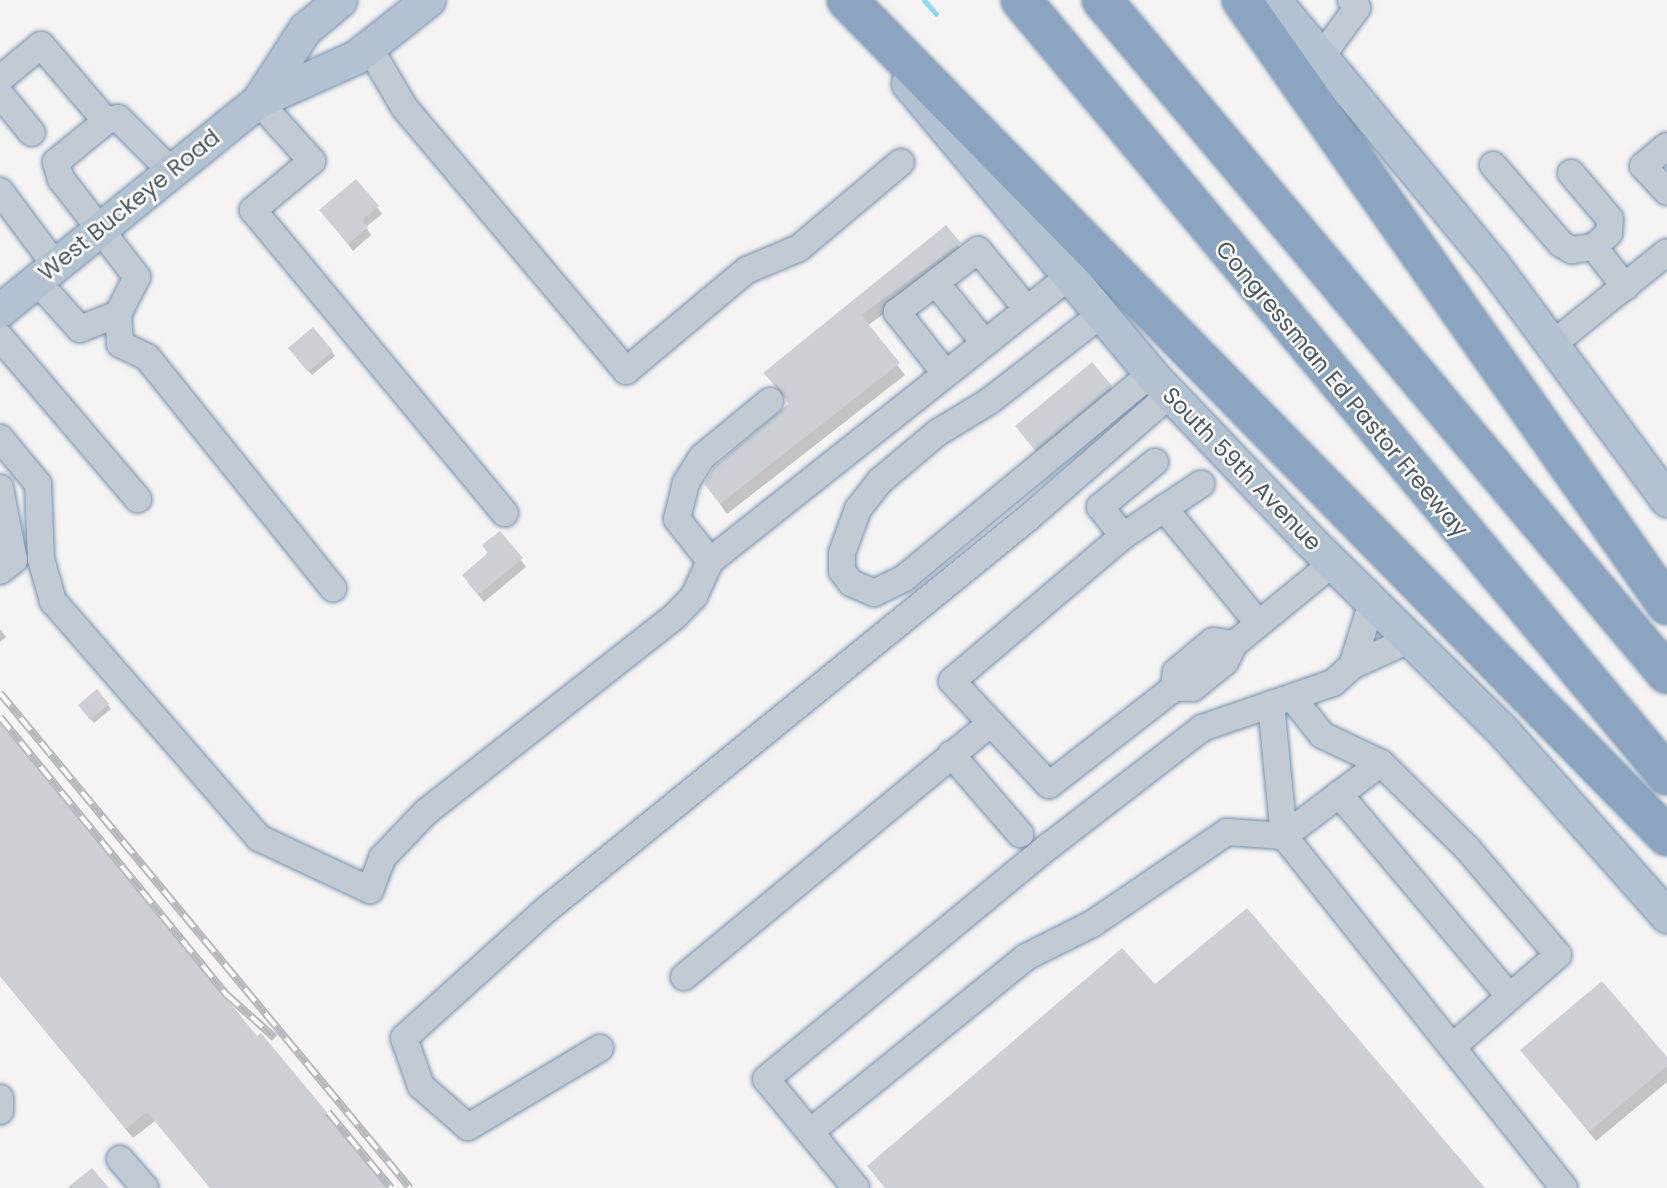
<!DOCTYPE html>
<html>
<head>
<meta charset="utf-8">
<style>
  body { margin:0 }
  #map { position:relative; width:1667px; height:1188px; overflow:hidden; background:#f5f3f3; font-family:Poppins,sans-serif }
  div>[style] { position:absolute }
  .shadow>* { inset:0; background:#0003 }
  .stream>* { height:5px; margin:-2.5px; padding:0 2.5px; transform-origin:2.5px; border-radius:2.5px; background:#90daee }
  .building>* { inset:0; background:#cdcfd5 }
  .roads { filter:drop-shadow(0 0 2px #7690ad) drop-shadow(0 0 2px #7690ad) }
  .minor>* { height:26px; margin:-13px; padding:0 13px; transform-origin:13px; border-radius:13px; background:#c1cad2 }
  .major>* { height:33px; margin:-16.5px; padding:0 16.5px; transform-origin:16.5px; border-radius:16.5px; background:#b3c2d1 }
  .highway>* { height:38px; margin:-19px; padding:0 19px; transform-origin:19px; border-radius:19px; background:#8ba5c1 }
  .rail>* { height:8px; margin-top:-4px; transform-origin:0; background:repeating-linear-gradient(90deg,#fff 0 16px,#b5b8bd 0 32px); box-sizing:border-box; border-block:2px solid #b5b8bd }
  span { translate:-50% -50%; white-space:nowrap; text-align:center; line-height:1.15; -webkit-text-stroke:5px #fff; paint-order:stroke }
  .street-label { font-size:23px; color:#4a5661 }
</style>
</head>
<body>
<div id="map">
  <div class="shadow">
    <i style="clip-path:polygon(377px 207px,382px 214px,366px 227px,371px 235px,353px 251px,321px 210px)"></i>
    <i style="clip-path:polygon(946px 228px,965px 255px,867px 326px,905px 375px,727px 514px,706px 484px,790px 404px,765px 374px)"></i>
    <i style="clip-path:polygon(332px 352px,335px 356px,312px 375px,293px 353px)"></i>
    <i style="clip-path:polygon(1111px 387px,1115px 394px,1040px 456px,1022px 434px)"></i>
    <i style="clip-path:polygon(500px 533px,526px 567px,484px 602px,468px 583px)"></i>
    <i style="clip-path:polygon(0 629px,6px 637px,0 642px)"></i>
    <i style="clip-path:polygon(108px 705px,111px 709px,94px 723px,83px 710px)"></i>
    <i style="clip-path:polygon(0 724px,257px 1038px,388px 1188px,210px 1188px,155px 1121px,133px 1138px,0 976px)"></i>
    <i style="clip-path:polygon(1522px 1050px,1667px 1060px,1667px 1082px,1596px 1141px)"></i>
  </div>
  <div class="stream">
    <i style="left:924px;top:0;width:18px;rotate:49deg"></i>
  </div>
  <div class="building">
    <i style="clip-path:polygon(356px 179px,379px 206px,362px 220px,368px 227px,348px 244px,319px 210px)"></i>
    <i style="clip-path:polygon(946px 225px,961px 243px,861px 315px,900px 363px,720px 504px,704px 484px,714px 467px,788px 404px,783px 392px,763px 373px)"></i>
    <i style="clip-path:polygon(313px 327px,333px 351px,308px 372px,288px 348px)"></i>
    <i style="clip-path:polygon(1092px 362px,1112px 386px,1035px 450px,1015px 426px)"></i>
    <i style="clip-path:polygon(500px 531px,523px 558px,478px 595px,462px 575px,488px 553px,482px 545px)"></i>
    <i style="clip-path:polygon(97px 689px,109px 704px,90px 720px,78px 705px)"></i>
    <i style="clip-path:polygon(0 722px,257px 1036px,261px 1033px,390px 1188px,211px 1188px,147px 1112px,126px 1129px,0 975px)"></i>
    <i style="clip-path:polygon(1247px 908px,1485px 1188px,885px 1188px,867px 1166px,1122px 948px,1155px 984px)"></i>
    <i style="clip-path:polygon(1602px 981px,1667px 1057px,1667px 1066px,1589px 1132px,1520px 1050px)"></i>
    <i style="clip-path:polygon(92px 1168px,109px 1188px,67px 1188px)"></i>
  </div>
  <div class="roads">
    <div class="minor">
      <i style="left:369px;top:47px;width:69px;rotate:59.7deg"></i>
      <i style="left:404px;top:107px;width:345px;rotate:49.9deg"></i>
      <i style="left:626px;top:371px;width:158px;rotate:-39.9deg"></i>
      <i style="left:747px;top:270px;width:56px;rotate:-22.9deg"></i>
      <i style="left:799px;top:248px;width:133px;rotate:-40.1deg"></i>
      <i style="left:1321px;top:57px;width:61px;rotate:-53.7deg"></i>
      <i style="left:1357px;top:8px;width:10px;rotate:-127deg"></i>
      <i style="left:0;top:79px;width:53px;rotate:-39.7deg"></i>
      <i style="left:41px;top:45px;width:100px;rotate:49.5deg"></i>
      <i style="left:0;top:94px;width:50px;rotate:50.6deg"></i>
      <i style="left:258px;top:101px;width:81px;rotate:48deg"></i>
      <i style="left:312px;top:161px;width:77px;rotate:140.3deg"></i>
      <i style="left:253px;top:210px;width:394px;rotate:50.3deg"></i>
      <i style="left:1667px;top:146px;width:31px;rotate:140deg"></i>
      <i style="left:1643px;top:166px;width:35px;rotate:47deg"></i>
      <i style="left:1493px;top:165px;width:104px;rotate:49.3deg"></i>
      <i style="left:1561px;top:244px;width:13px;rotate:29deg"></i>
      <i style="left:1572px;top:250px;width:22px;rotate:-8deg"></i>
      <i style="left:1594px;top:247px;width:51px;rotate:52.2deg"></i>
      <i style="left:171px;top:171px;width:75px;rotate:-135deg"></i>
      <i style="left:118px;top:118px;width:12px;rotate:166deg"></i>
      <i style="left:106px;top:121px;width:65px;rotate:140.6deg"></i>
      <i style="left:56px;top:162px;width:18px;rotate:74deg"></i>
      <i style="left:61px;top:179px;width:124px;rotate:52.2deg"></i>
      <i style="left:137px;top:277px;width:42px;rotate:117.2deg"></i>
      <i style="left:118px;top:314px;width:30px;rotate:86deg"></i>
      <i style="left:120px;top:344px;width:30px;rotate:26deg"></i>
      <i style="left:147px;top:357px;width:297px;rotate:51.2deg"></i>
      <i style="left:1571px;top:173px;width:60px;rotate:49.7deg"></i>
      <i style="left:1610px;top:219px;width:14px;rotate:94deg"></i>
      <i style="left:1609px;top:233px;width:21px;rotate:137deg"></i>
      <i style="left:0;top:191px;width:92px;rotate:53.4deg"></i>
      <i style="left:36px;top:280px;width:66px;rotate:48.1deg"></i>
      <i style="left:80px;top:329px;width:41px;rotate:-21.5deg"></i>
      <i style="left:936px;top:283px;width:76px;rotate:50.9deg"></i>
      <i style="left:1099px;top:316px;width:140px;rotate:142.2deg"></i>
      <i style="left:988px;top:402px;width:60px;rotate:148.7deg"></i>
      <i style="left:937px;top:433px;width:75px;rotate:139.9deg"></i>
      <i style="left:880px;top:481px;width:36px;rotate:128deg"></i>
      <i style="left:858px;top:509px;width:47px;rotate:110deg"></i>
      <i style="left:842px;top:553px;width:18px;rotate:90deg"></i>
      <i style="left:842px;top:571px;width:15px;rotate:53deg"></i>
      <i style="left:851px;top:583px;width:25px;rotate:23deg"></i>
      <i style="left:874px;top:593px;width:32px;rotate:-26deg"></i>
      <i style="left:903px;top:579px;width:322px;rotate:-39.6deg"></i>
      <i style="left:0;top:337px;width:213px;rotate:49.6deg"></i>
      <i style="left:1554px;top:343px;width:145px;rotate:-38.8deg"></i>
      <i style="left:945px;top:373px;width:78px;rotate:-128.2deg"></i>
      <i style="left:897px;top:312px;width:102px;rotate:-37.4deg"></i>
      <i style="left:978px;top:250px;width:77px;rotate:50.3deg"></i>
      <i style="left:770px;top:401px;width:88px;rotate:140.5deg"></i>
      <i style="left:702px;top:457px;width:31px;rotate:122deg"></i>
      <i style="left:686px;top:483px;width:37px;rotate:104deg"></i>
      <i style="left:677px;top:519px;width:53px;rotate:51.8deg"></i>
      <i style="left:710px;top:561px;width:456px;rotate:-38.4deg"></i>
      <i style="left:0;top:438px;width:60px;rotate:50.4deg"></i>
      <i style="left:38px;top:484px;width:75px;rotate:87.7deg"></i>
      <i style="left:41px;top:559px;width:44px;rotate:74.1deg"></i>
      <i style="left:53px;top:601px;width:314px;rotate:49deg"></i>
      <i style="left:259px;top:838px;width:123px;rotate:25.1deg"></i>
      <i style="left:370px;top:890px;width:34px;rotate:-69deg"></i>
      <i style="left:382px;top:858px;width:64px;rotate:-46.3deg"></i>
      <i style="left:426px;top:812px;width:317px;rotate:-38.2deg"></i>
      <i style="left:675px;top:616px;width:28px;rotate:-46deg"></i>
      <i style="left:694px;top:596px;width:38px;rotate:-65deg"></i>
      <i style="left:0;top:488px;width:73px;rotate:79deg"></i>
      <i style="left:14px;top:560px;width:18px;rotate:142deg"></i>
      <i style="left:1164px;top:508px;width:149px;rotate:50.7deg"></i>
      <i style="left:1123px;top:536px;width:37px;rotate:-128deg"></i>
      <i style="left:1100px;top:507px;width:71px;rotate:-39.3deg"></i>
      <i style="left:1352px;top:666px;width:67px;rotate:-72.6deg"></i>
      <i style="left:1174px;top:688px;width:16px;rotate:-83deg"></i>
      <i style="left:1176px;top:672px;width:48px;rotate:-40deg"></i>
      <i style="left:1213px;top:641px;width:21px;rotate:8deg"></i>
      <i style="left:1292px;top:697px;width:48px;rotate:51.7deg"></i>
      <i style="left:1322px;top:735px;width:65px;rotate:25.4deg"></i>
      <i style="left:1381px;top:763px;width:121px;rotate:44.7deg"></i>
      <i style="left:1467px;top:848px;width:140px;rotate:49.6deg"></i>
      <i style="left:1558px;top:955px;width:140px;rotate:139deg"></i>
      <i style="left:1271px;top:704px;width:133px;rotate:84.4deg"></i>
      <i style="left:1284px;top:836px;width:450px;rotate:51.5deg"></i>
      <i style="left:991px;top:723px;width:57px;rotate:-132.9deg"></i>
      <i style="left:952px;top:681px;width:224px;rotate:-40.3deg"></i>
      <i style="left:1123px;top:536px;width:94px;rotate:-33.7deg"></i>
      <i style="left:951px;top:754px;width:106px;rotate:49.2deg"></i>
      <i style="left:1339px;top:794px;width:265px;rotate:49.9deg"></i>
      <i style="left:684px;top:977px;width:398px;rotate:-39.6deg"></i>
      <i style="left:991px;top:723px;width:85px;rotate:46.9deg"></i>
      <i style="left:1049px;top:785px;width:158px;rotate:-37.8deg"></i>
      <i style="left:1174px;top:688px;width:19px"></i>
      <i style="left:1193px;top:688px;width:41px;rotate:-39.1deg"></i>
      <i style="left:1225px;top:662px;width:20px;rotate:-63deg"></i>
      <i style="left:1234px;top:644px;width:128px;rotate:-39.3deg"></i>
      <i style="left:600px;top:1048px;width:154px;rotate:149.1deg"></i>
      <i style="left:468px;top:1127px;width:62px;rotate:-138.9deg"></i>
      <i style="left:421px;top:1086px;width:51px;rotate:-109.5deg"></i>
      <i style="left:404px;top:1038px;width:193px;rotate:-42.1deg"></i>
      <i style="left:547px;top:909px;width:620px;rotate:-39.11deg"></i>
      <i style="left:1028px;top:518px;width:189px;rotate:-41.1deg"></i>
      <i style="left:0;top:1098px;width:13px;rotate:90deg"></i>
      <i style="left:810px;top:1132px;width:278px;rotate:-39deg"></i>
      <i style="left:1026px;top:957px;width:74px;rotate:-26.6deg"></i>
      <i style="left:1092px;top:924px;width:163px;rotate:-34.3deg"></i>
      <i style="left:1227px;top:832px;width:57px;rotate:4deg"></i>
      <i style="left:1284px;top:836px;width:121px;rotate:-37deg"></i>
      <i style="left:120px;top:1159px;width:38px;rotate:49deg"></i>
      <i style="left:856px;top:1188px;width:141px;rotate:-129.5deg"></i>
      <i style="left:766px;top:1079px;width:367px;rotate:-39.5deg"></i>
      <i style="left:1049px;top:846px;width:193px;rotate:-37.6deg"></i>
      <i style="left:1202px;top:728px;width:139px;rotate:-19deg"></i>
      <i style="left:1333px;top:683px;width:25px;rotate:-42deg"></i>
      <i style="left:1352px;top:666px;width:65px;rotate:-24.6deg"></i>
    </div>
    <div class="major">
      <i style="left:1274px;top:0;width:345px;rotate:50.4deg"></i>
      <i style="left:1494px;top:266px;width:291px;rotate:53.5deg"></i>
      <i style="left:908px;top:83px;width:379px;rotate:50.1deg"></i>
      <i style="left:1151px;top:374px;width:228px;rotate:46.4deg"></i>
      <i style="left:1308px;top:539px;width:271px;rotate:44.6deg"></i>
      <i style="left:1501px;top:729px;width:250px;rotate:48.4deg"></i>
      <i style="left:258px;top:101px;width:86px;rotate:-56.9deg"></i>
      <i style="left:305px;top:29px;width:45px;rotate:-39.6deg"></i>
      <i style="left:0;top:310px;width:332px;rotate:-39deg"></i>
      <i style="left:258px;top:101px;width:107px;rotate:-24.2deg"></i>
      <i style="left:356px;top:57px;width:92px;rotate:-38.4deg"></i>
    </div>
    <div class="highway">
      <i style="left:847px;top:0;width:1171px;rotate:45.55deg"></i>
      <i style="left:1021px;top:0;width:1009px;rotate:50.19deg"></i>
      <i style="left:1102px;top:0;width:879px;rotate:50.03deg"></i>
      <i style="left:1242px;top:0;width:739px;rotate:54.91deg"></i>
    </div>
  </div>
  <div class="rail">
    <i style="left:0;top:693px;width:643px;rotate:50.37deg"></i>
    <i style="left:0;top:717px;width:359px;rotate:50.8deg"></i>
    <i style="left:227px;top:995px;width:64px;rotate:41.9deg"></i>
    <i style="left:328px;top:1112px;width:99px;rotate:50.3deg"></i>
  </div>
  <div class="street-label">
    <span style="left:129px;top:205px;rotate:-39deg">West Buckeye Road</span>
    <span style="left:1342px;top:389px;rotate:50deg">Congressman Ed Pastor Freeway</span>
    <span style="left:1242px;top:469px;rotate:46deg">South 59th Avenue</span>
  </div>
</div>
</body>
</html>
